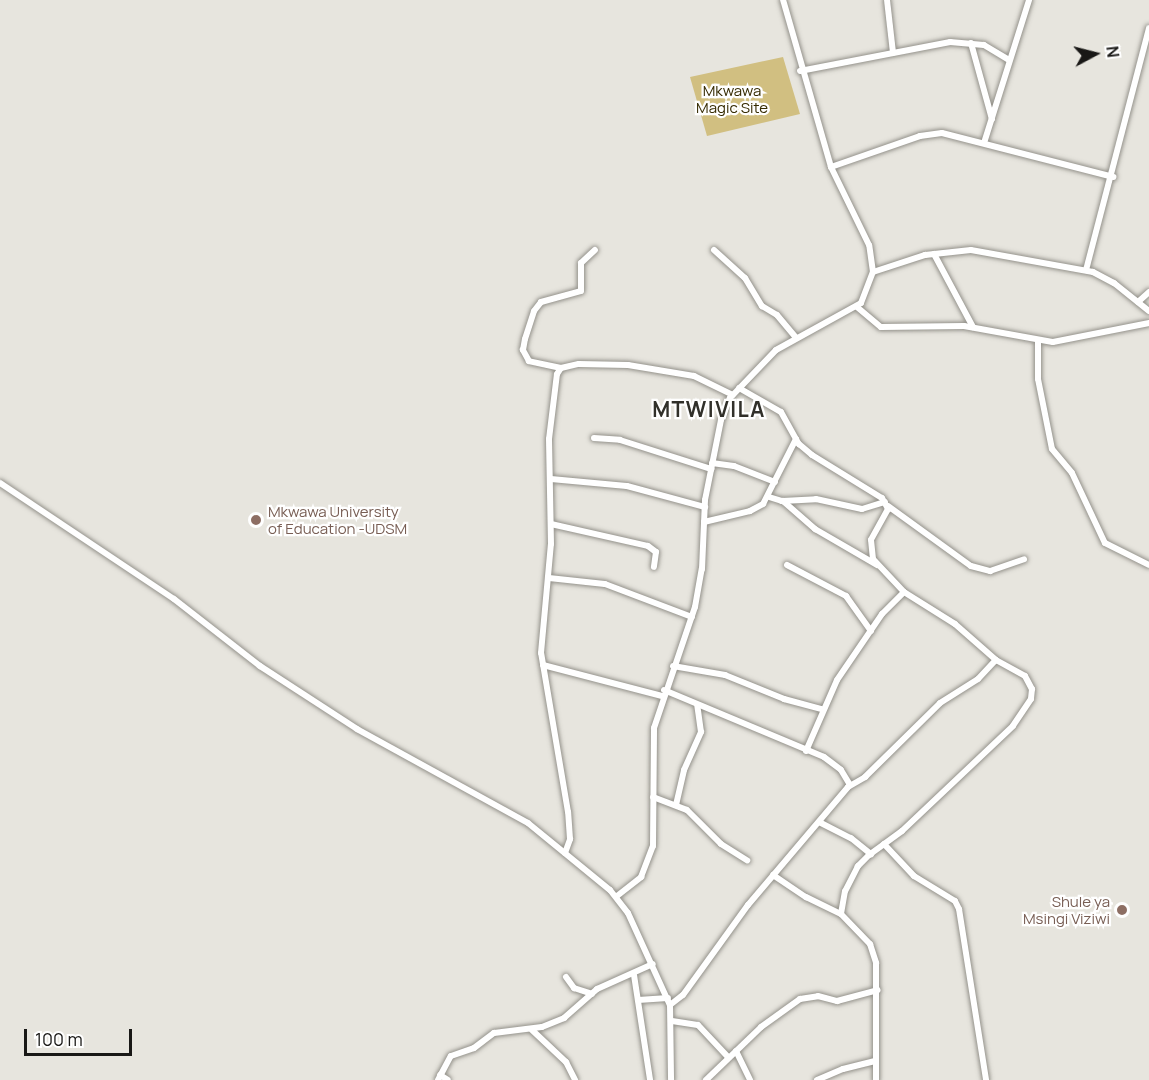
<!DOCTYPE html>
<html>
<head>
<meta charset="utf-8">
<style>
  body { margin:0 }
  #map { position:relative; width:1149px; height:1080px; overflow:hidden; background:#e7e5de; font-family:Manrope,sans-serif }
  div>[style] { position:absolute }
  .green>* { inset:0; background:#d1bf81 }
  .roads { filter:drop-shadow(0 0 2px #94928b) drop-shadow(0 0 2px #94928b) }
  .minor>* { height:6px; margin:-3px; padding:0 3px; transform-origin:3px; border-radius:3px; background:#fff }
  .dots>* { width:16px; height:16px; translate:-50% -50%; box-sizing:border-box; border:3px solid #fff; border-radius:50% }
  span { translate:-50% -50%; white-space:nowrap; text-align:center; line-height:1.15; -webkit-text-stroke:4.5px #fff; paint-order:stroke }
  .park-label { font-size:15px; color:#352a01 }
  .education-label { font-size:15px; color:#785e54 }
  .left { translate:0 -50%; text-align:left }
  .right { translate:-100% -50%; text-align:right }
  .district-label { font-size:21px; color:#31302a; font-weight:700; letter-spacing:1.5px }
  .north { position:absolute; left:1065px; top:24px; width:60px; height:60px; -webkit-text-stroke:4px #fff; paint-order:stroke; rotate:83deg; font-size:16px; font-weight:700; line-height:24px; text-align:center; color:#191816 }
  .north::after { content:''; display:block; margin:auto; width:21px; height:27px; background:#191816; clip-path:polygon(50% 0,100% 100%,50% 72%,0 100%) }
  .scale { position:absolute; left:24px; top:1029px; width:108px; height:27px; box-sizing:border-box; border:3px solid #191816; border-top:0; padding-left:8px; font-size:18px; line-height:21px; white-space:nowrap; color:#191816; -webkit-text-stroke:4px #fff; paint-order:stroke }
</style>
</head>
<body>
<div id="map">
  <div class="green">
    <i style="clip-path:polygon(783px 57px,800px 114px,707px 136px,690px 77px)"></i>
  </div>
  <div class="roads">
    <div class="minor">
      <i style="left:887px;top:0;width:53px;rotate:83.5deg"></i>
      <i style="left:971px;top:43px;width:79px;rotate:74.6deg"></i>
      <i style="left:800px;top:71px;width:153px;rotate:-10.9deg"></i>
      <i style="left:950px;top:42px;width:34px;rotate:5deg"></i>
      <i style="left:984px;top:45px;width:29px;rotate:31deg"></i>
      <i style="left:984px;top:143px;width:150px;rotate:-72.5deg"></i>
      <i style="left:831px;top:167px;width:94px;rotate:-19.2deg"></i>
      <i style="left:920px;top:136px;width:22px;rotate:-8deg"></i>
      <i style="left:942px;top:133px;width:177px;rotate:14.4deg"></i>
      <i style="left:714px;top:250px;width:42px;rotate:42.1deg"></i>
      <i style="left:745px;top:278px;width:33px;rotate:59deg"></i>
      <i style="left:762px;top:306px;width:17px;rotate:31deg"></i>
      <i style="left:777px;top:315px;width:30px;rotate:50deg"></i>
      <i style="left:934px;top:254px;width:83px;rotate:61.9deg"></i>
      <i style="left:1086px;top:270px;width:250px;rotate:-75.4deg"></i>
      <i style="left:873px;top:272px;width:55px;rotate:-18.1deg"></i>
      <i style="left:925px;top:255px;width:46px;rotate:-6.2deg"></i>
      <i style="left:971px;top:250px;width:124px;rotate:10.2deg"></i>
      <i style="left:1093px;top:272px;width:24px;rotate:28deg"></i>
      <i style="left:1114px;top:283px;width:45px;rotate:38.7deg"></i>
      <i style="left:1138px;top:302px;width:15px;rotate:-42deg"></i>
      <i style="left:857px;top:307px;width:31px;rotate:40deg"></i>
      <i style="left:881px;top:327px;width:83px;rotate:-0.7deg"></i>
      <i style="left:964px;top:326px;width:90px;rotate:10.2deg"></i>
      <i style="left:1053px;top:342px;width:98px;rotate:-11.2deg"></i>
      <i style="left:1038px;top:341px;width:38px;rotate:90deg"></i>
      <i style="left:1038px;top:379px;width:71px;rotate:78.7deg"></i>
      <i style="left:1052px;top:449px;width:31px;rotate:50deg"></i>
      <i style="left:1072px;top:473px;width:77px;rotate:64.8deg"></i>
      <i style="left:1105px;top:543px;width:49px;rotate:26.6deg"></i>
      <i style="left:561px;top:368px;width:33px;rotate:-168deg"></i>
      <i style="left:529px;top:361px;width:13px;rotate:-119deg"></i>
      <i style="left:523px;top:350px;width:11px;rotate:-80deg"></i>
      <i style="left:525px;top:339px;width:29px;rotate:-72deg"></i>
      <i style="left:534px;top:311px;width:11px;rotate:-52deg"></i>
      <i style="left:541px;top:302px;width:41px;rotate:-15.4deg"></i>
      <i style="left:581px;top:291px;width:28px;rotate:-90deg"></i>
      <i style="left:581px;top:263px;width:19px;rotate:-43deg"></i>
      <i style="left:739px;top:388px;width:48px;rotate:29.7deg"></i>
      <i style="left:781px;top:412px;width:37px;rotate:61deg"></i>
      <i style="left:799px;top:444px;width:17px;rotate:40deg"></i>
      <i style="left:812px;top:455px;width:82px;rotate:31.6deg"></i>
      <i style="left:882px;top:498px;width:13px;rotate:61deg"></i>
      <i style="left:888px;top:509px;width:35px;rotate:119deg"></i>
      <i style="left:871px;top:540px;width:19px;rotate:84deg"></i>
      <i style="left:873px;top:559px;width:45px;rotate:46.8deg"></i>
      <i style="left:904px;top:592px;width:60px;rotate:32.1deg"></i>
      <i style="left:955px;top:624px;width:55px;rotate:41.3deg"></i>
      <i style="left:996px;top:660px;width:33px;rotate:29deg"></i>
      <i style="left:1025px;top:676px;width:15px;rotate:62deg"></i>
      <i style="left:1032px;top:689px;width:10px;rotate:96deg"></i>
      <i style="left:1031px;top:699px;width:32px;rotate:124deg"></i>
      <i style="left:1013px;top:726px;width:153px;rotate:136.6deg"></i>
      <i style="left:902px;top:831px;width:41px;rotate:144deg"></i>
      <i style="left:869px;top:855px;width:16px;rotate:135deg"></i>
      <i style="left:858px;top:866px;width:28px;rotate:117deg"></i>
      <i style="left:845px;top:891px;width:23px;rotate:100deg"></i>
      <i style="left:841px;top:914px;width:42px;rotate:46deg"></i>
      <i style="left:870px;top:944px;width:20px;rotate:72deg"></i>
      <i style="left:876px;top:963px;width:117px;rotate:90deg"></i>
      <i style="left:594px;top:438px;width:26px;rotate:4deg"></i>
      <i style="left:620px;top:440px;width:96px;rotate:17.7deg"></i>
      <i style="left:712px;top:463px;width:22px;rotate:8deg"></i>
      <i style="left:734px;top:466px;width:44px;rotate:21.3deg"></i>
      <i style="left:551px;top:479px;width:76px;rotate:5.3deg"></i>
      <i style="left:627px;top:486px;width:81px;rotate:15.1deg"></i>
      <i style="left:0;top:483px;width:209px;rotate:33.7deg"></i>
      <i style="left:174px;top:599px;width:109px;rotate:37.9deg"></i>
      <i style="left:260px;top:666px;width:116px;rotate:33deg"></i>
      <i style="left:357px;top:729px;width:195px;rotate:28.8deg"></i>
      <i style="left:528px;top:823px;width:106px;rotate:39.3deg"></i>
      <i style="left:610px;top:890px;width:29px;rotate:52deg"></i>
      <i style="left:628px;top:913px;width:101px;rotate:65.5deg"></i>
      <i style="left:670px;top:1005px;width:75px;rotate:89.2deg"></i>
      <i style="left:769px;top:497px;width:14px;rotate:17deg"></i>
      <i style="left:782px;top:501px;width:34px;rotate:-3deg"></i>
      <i style="left:816px;top:499px;width:47px;rotate:12.3deg"></i>
      <i style="left:862px;top:509px;width:24px;rotate:-17deg"></i>
      <i style="left:783px;top:501px;width:43px;rotate:41.2deg"></i>
      <i style="left:815px;top:529px;width:72px;rotate:30.1deg"></i>
      <i style="left:888px;top:506px;width:102px;rotate:35.9deg"></i>
      <i style="left:971px;top:566px;width:20px;rotate:15deg"></i>
      <i style="left:990px;top:571px;width:36px;rotate:-19deg"></i>
      <i style="left:704px;top:522px;width:47px;rotate:-13.4deg"></i>
      <i style="left:750px;top:511px;width:15px;rotate:-28deg"></i>
      <i style="left:763px;top:504px;width:73px;rotate:-63.1deg"></i>
      <i style="left:551px;top:524px;width:99px;rotate:12.8deg"></i>
      <i style="left:648px;top:546px;width:10px;rotate:37deg"></i>
      <i style="left:656px;top:552px;width:15px;rotate:98deg"></i>
      <i style="left:787px;top:565px;width:67px;rotate:27.7deg"></i>
      <i style="left:846px;top:596px;width:43px;rotate:54.5deg"></i>
      <i style="left:549px;top:578px;width:56px;rotate:6.1deg"></i>
      <i style="left:605px;top:584px;width:93px;rotate:20.8deg"></i>
      <i style="left:543px;top:665px;width:123px;rotate:14.6deg"></i>
      <i style="left:673px;top:666px;width:53px;rotate:9.8deg"></i>
      <i style="left:725px;top:675px;width:64px;rotate:22.1deg"></i>
      <i style="left:784px;top:699px;width:39px;rotate:15deg"></i>
      <i style="left:664px;top:690px;width:173px;rotate:22.7deg"></i>
      <i style="left:824px;top:757px;width:21px;rotate:37deg"></i>
      <i style="left:841px;top:770px;width:17px;rotate:59deg"></i>
      <i style="left:806px;top:751px;width:77px;rotate:-66.4deg"></i>
      <i style="left:837px;top:680px;width:80px;rotate:-55.7deg"></i>
      <i style="left:882px;top:614px;width:31px;rotate:-45deg"></i>
      <i style="left:653px;top:797px;width:36px;rotate:21deg"></i>
      <i style="left:687px;top:810px;width:48px;rotate:45deg"></i>
      <i style="left:721px;top:844px;width:31px;rotate:32deg"></i>
      <i style="left:676px;top:805px;width:36px;rotate:-77deg"></i>
      <i style="left:684px;top:770px;width:42px;rotate:-65.9deg"></i>
      <i style="left:701px;top:732px;width:27px;rotate:-98deg"></i>
      <i style="left:819px;top:822px;width:36px;rotate:27deg"></i>
      <i style="left:851px;top:838px;width:26px;rotate:39deg"></i>
      <i style="left:884px;top:844px;width:44px;rotate:46.8deg"></i>
      <i style="left:914px;top:876px;width:48px;rotate:31.4deg"></i>
      <i style="left:955px;top:901px;width:9px;rotate:63deg"></i>
      <i style="left:959px;top:909px;width:173px;rotate:81deg"></i>
      <i style="left:565px;top:853px;width:15px;rotate:-70deg"></i>
      <i style="left:570px;top:839px;width:27px;rotate:-94deg"></i>
      <i style="left:568px;top:812px;width:161px;rotate:-99.6deg"></i>
      <i style="left:541px;top:653px;width:109px;rotate:-84.8deg"></i>
      <i style="left:551px;top:544px;width:105px;rotate:-91.1deg"></i>
      <i style="left:549px;top:439px;width:65px;rotate:-83deg"></i>
      <i style="left:557px;top:374px;width:7px;rotate:-56deg"></i>
      <i style="left:561px;top:368px;width:18px;rotate:-13deg"></i>
      <i style="left:579px;top:364px;width:49px;rotate:1.2deg"></i>
      <i style="left:628px;top:365px;width:67px;rotate:9.5deg"></i>
      <i style="left:694px;top:376px;width:43px;rotate:26deg"></i>
      <i style="left:773px;top:875px;width:40px;rotate:34deg"></i>
      <i style="left:806px;top:897px;width:39px;rotate:26deg"></i>
      <i style="left:617px;top:896px;width:31px;rotate:-38deg"></i>
      <i style="left:641px;top:877px;width:33px;rotate:-69deg"></i>
      <i style="left:653px;top:846px;width:118px;rotate:-89.5deg"></i>
      <i style="left:654px;top:728px;width:128px;rotate:-71.3deg"></i>
      <i style="left:695px;top:607px;width:39px;rotate:-80deg"></i>
      <i style="left:702px;top:569px;width:69px;rotate:-87.5deg"></i>
      <i style="left:705px;top:500px;width:82px;rotate:-78.7deg"></i>
      <i style="left:721px;top:420px;width:24px;rotate:-68deg"></i>
      <i style="left:730px;top:398px;width:66px;rotate:-46.2deg"></i>
      <i style="left:776px;top:350px;width:97px;rotate:-28.9deg"></i>
      <i style="left:861px;top:303px;width:33px;rotate:-69deg"></i>
      <i style="left:873px;top:272px;width:27px;rotate:-98deg"></i>
      <i style="left:869px;top:245px;width:87px;rotate:-116deg"></i>
      <i style="left:831px;top:167px;width:174px;rotate:-106deg"></i>
      <i style="left:634px;top:975px;width:106px;rotate:81.3deg"></i>
      <i style="left:566px;top:977px;width:14px;rotate:54deg"></i>
      <i style="left:574px;top:988px;width:19px;rotate:18deg"></i>
      <i style="left:638px;top:1000px;width:30px;rotate:-4deg"></i>
      <i style="left:670px;top:1005px;width:16px;rotate:-38deg"></i>
      <i style="left:683px;top:995px;width:111px;rotate:-54.2deg"></i>
      <i style="left:748px;top:905px;width:155px;rotate:-49.7deg"></i>
      <i style="left:848px;top:787px;width:20px;rotate:-30deg"></i>
      <i style="left:865px;top:777px;width:105px;rotate:-44.6deg"></i>
      <i style="left:940px;top:703px;width:45px;rotate:-32.3deg"></i>
      <i style="left:978px;top:679px;width:26px;rotate:-47deg"></i>
      <i style="left:672px;top:1021px;width:26px;rotate:9deg"></i>
      <i style="left:698px;top:1025px;width:44px;rotate:46.8deg"></i>
      <i style="left:532px;top:1030px;width:47px;rotate:43.3deg"></i>
      <i style="left:566px;top:1062px;width:20px;rotate:63deg"></i>
      <i style="left:736px;top:1051px;width:32px;rotate:64deg"></i>
      <i style="left:440px;top:1075px;width:9px;rotate:32deg"></i>
      <i style="left:438px;top:1080px;width:27px;rotate:-62deg"></i>
      <i style="left:451px;top:1056px;width:24px;rotate:-19deg"></i>
      <i style="left:474px;top:1048px;width:25px;rotate:-37deg"></i>
      <i style="left:494px;top:1033px;width:48px;rotate:-7.1deg"></i>
      <i style="left:542px;top:1027px;width:24px;rotate:-22deg"></i>
      <i style="left:564px;top:1018px;width:44px;rotate:-41.3deg"></i>
      <i style="left:597px;top:989px;width:61px;rotate:-24.1deg"></i>
      <i style="left:706px;top:1080px;width:76px;rotate:-43.9deg"></i>
      <i style="left:761px;top:1027px;width:48px;rotate:-35.7deg"></i>
      <i style="left:800px;top:999px;width:18px;rotate:-9deg"></i>
      <i style="left:818px;top:996px;width:20px;rotate:15deg"></i>
      <i style="left:837px;top:1001px;width:42px;rotate:-15deg"></i>
      <i style="left:817px;top:1080px;width:28px;rotate:-23deg"></i>
      <i style="left:843px;top:1069px;width:34px;rotate:-14deg"></i>
    </div>
  </div>
  <div class="dots">
    <i style="left:256px;top:520px;background:#8d6e63"></i>
    <i style="left:1122px;top:910px;background:#8d6e63"></i>
  </div>
  <div class="park-label">
    <span style="left:732px;top:99px">Mkwawa<br>Magic Site</span>
  </div>
  <div class="education-label">
    <span class="left" style="left:268px;top:520px">Mkwawa University<br>of Education -UDSM</span>
    <span class="right" style="left:1110px;top:910px">Shule ya<br>Msingi Viziwi</span>
  </div>
  <div class="district-label">
    <span style="left:709px;top:409px">MTWIVILA</span>
  </div>
  <div class="north">N</div>
  <div class="scale">100 m</div>
</div>
</body>
</html>
